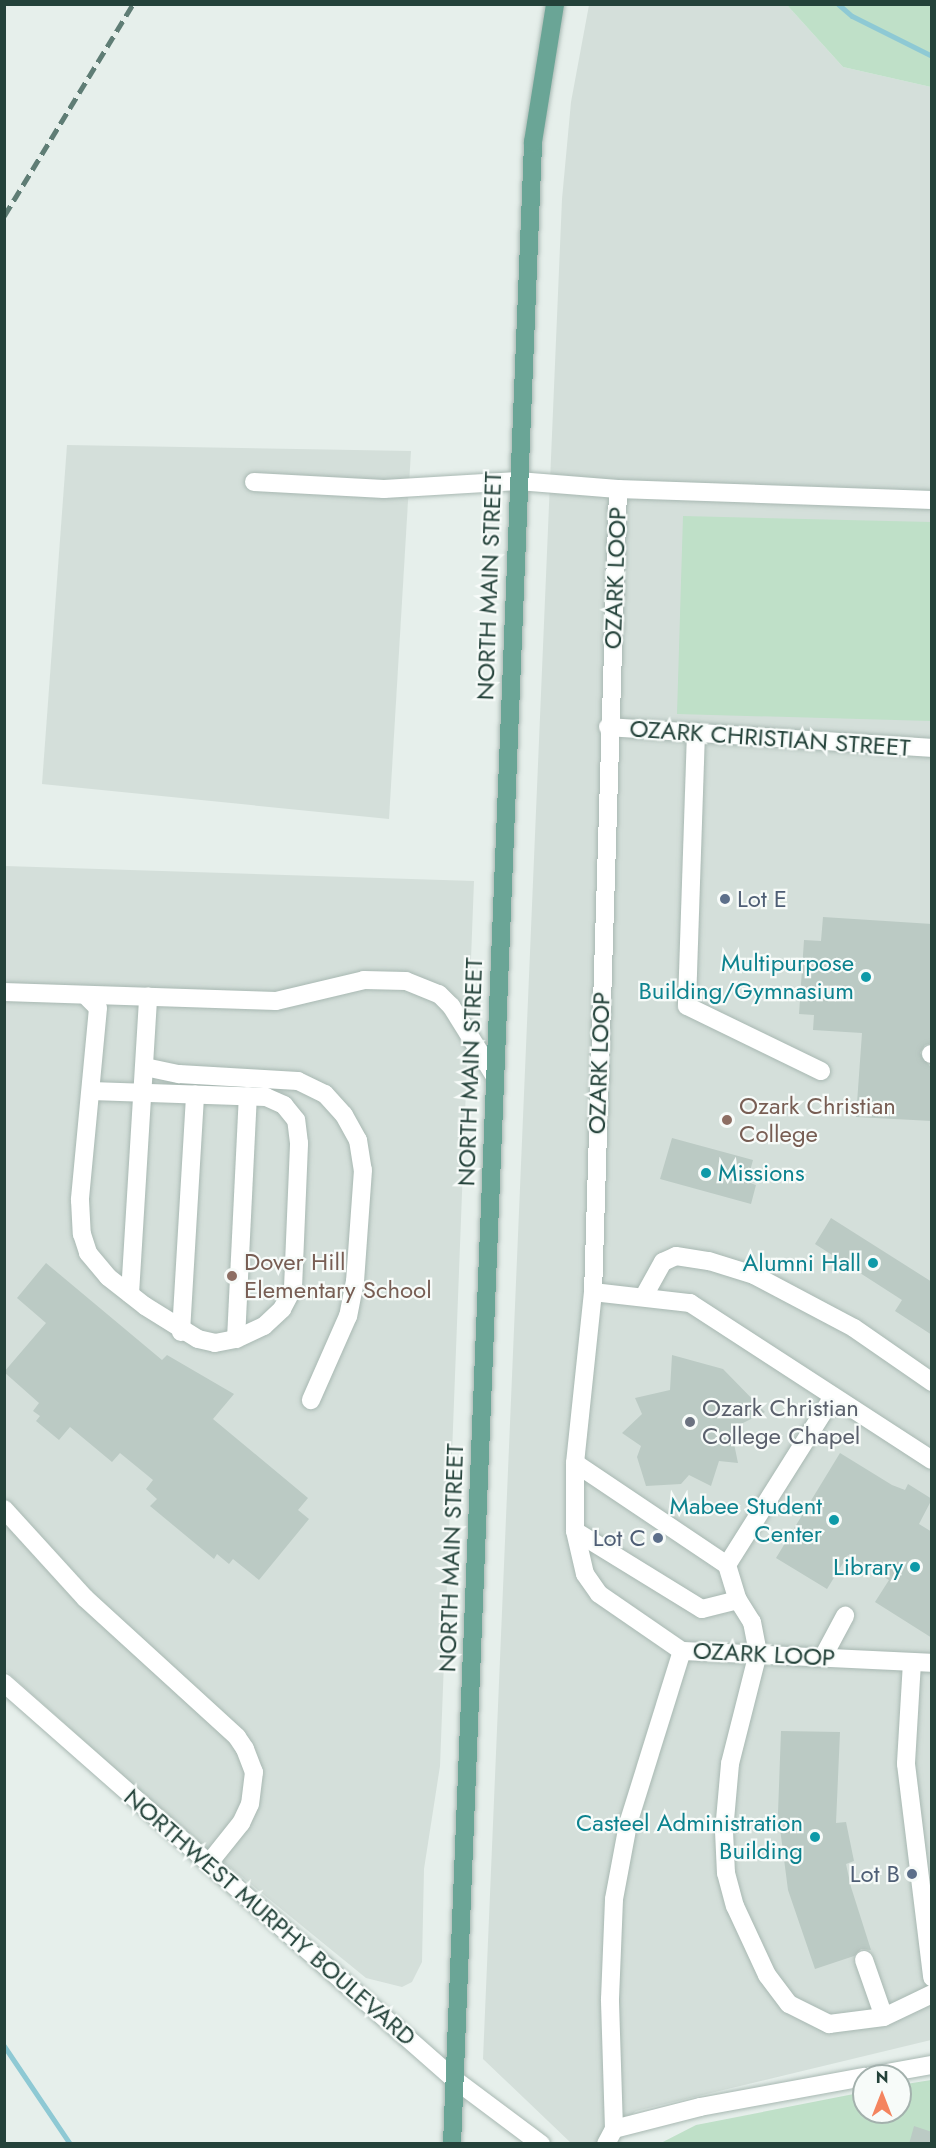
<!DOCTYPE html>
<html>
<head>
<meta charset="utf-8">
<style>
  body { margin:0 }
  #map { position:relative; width:936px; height:2148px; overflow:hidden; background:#e6efeb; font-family:Jost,sans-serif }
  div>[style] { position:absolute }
  .built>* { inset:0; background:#d4dfda }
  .green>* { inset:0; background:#bfe0c8 }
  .stream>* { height:5px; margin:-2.5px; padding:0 2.5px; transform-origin:2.5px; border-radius:2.5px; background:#8ec9d4 }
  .building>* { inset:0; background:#bbcac4 }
  .roads { filter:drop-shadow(0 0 2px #a8b8b2) drop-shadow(0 0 2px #a8b8b2) }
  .minor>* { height:18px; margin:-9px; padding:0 9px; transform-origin:9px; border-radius:9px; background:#fff }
  .major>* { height:18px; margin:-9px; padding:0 9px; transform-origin:9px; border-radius:9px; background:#6aa596 }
  .rail>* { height:4.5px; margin-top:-2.25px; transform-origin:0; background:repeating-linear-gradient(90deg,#5f7d75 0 12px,transparent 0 18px) }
  .dots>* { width:16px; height:16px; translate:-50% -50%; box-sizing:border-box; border:3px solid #f7fbf9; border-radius:50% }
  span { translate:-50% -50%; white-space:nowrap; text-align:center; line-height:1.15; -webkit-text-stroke:4.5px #f7fbf9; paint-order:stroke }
  .street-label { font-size:24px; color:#24423a }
  .service-label { font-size:24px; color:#4e5e75 }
  .left { translate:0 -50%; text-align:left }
  .right { translate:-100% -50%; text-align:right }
  .culture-label { font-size:24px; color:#0d838f }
  .education-label { font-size:24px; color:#785e54 }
  .worship-label { font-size:24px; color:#5b616d }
  .frame { position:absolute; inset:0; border:6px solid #24423a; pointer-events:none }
  .north { position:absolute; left:852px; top:2064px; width:60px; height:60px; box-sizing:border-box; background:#f7fbf9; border:2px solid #a3b1ad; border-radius:50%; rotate:0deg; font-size:16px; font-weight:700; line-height:24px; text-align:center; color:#24423a }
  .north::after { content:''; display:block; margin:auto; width:21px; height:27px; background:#f4845f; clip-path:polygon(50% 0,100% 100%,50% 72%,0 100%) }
</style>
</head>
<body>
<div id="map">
  <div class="built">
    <i style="clip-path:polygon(589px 5px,787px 5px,843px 67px,931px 87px,931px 2040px,636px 2111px,596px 2144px,571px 2143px,483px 2059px,562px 199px,571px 102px)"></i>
    <i style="clip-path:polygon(67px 445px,411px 451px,389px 819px,42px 784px)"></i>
    <i style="clip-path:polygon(5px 866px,474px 881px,440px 1766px,424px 1869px,422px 1962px,412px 1982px,402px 1987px,366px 1978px,177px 1824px,5px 1670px)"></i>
  </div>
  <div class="green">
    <i style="clip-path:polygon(787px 5px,931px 5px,931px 87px,843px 67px)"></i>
    <i style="clip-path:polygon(683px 516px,931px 522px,931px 721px,677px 714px)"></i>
    <i style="clip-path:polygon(931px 2080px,931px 2143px,659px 2144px,696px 2125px,864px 2092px,864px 2112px,900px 2112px,900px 2085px)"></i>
  </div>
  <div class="stream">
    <i style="left:838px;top:4px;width:18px;rotate:41deg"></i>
    <i style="left:852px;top:16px;width:89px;rotate:26.6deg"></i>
    <i style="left:4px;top:2046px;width:118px;rotate:56deg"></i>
  </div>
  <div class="building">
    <i style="clip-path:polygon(823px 917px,932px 924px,932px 1043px,925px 1045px,920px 1053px,932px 1069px,932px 1121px,856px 1117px,862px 1033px,813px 1030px,814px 1015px,799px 1014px,804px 940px,821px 941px)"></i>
    <i style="clip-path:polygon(672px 1138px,753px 1160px,747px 1182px,756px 1185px,751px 1204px,660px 1179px)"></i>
    <i style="clip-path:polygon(831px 1218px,932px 1282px,932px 1335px,895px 1311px,902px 1300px,815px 1244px)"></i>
    <i style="clip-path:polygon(46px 1263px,162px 1360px,167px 1355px,234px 1394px,213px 1419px,308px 1498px,298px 1510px,309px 1519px,259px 1580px,233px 1559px,229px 1564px,217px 1554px,214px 1559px,150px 1506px,157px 1499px,146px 1489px,153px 1480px,120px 1453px,112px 1462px,70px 1427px,59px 1440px,36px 1421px,40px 1416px,33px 1411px,39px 1403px,4px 1372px,46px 1323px,17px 1298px)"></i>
    <i style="clip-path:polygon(672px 1355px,723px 1369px,765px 1412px,731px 1429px,738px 1463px,719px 1461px,711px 1486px,689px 1475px,681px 1484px,646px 1486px,637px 1457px,641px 1446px,622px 1433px,642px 1414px,635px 1398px,670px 1390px)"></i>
    <i style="clip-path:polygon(840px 1453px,892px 1485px,905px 1490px,908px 1484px,932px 1499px,919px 1524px,932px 1532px,932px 1638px,875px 1602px,889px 1580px,848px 1555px,827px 1589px,776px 1558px)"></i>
    <i style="clip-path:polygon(781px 1731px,840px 1732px,836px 1823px,846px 1822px,854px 1861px,846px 1864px,851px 1887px,871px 1950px,861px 1949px,854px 1956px,815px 1969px,788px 1890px,778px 1813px)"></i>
    <i style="clip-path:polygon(914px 2126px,932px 2132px,932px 2144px,909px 2144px)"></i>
  </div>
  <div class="roads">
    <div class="minor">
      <i style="left:254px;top:482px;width:130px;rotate:3.1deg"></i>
      <i style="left:384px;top:489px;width:134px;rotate:-3.4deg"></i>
      <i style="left:518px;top:481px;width:100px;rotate:4.6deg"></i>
      <i style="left:932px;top:500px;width:314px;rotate:-178deg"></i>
      <i style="left:618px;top:489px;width:803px;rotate:91.78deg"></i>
      <i style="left:593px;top:1292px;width:172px;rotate:96deg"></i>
      <i style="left:575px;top:1463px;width:68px;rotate:90deg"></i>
      <i style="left:575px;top:1531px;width:44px;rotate:76.9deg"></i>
      <i style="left:585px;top:1574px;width:24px;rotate:55deg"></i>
      <i style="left:599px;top:1594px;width:101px;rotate:34.5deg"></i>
      <i style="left:682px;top:1651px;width:250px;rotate:2.7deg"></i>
      <i style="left:608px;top:727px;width:325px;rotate:3.7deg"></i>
      <i style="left:696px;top:732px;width:274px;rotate:91.9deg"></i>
      <i style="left:687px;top:1006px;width:149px;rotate:25.9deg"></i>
      <i style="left:4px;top:992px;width:272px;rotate:1.9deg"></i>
      <i style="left:276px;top:1001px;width:90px;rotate:-13.4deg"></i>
      <i style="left:364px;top:980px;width:42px;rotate:1.4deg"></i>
      <i style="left:406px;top:981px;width:35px;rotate:22deg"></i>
      <i style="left:439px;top:994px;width:17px;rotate:45deg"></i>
      <i style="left:451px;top:1006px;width:81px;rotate:58.1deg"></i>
      <i style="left:85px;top:995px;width:18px;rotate:45deg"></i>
      <i style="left:98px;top:1008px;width:193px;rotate:95.4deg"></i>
      <i style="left:80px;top:1200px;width:34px;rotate:87deg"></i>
      <i style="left:82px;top:1234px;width:20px;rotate:72deg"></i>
      <i style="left:88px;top:1253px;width:31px;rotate:50deg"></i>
      <i style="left:108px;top:1277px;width:47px;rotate:38.1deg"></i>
      <i style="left:145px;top:1306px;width:62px;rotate:31.9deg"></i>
      <i style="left:198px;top:1339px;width:17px;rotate:13deg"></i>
      <i style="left:215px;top:1343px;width:21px;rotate:-11deg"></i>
      <i style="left:236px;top:1339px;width:31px;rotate:-25deg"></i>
      <i style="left:264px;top:1326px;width:25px;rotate:-43deg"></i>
      <i style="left:282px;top:1309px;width:24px;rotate:-62deg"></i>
      <i style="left:293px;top:1288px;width:145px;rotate:-87.6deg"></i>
      <i style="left:299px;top:1143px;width:23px;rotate:-97deg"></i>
      <i style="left:296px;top:1120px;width:19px;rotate:-129deg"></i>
      <i style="left:284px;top:1105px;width:20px;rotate:-156deg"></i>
      <i style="left:266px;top:1097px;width:175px;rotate:-178deg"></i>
      <i style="left:931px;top:1054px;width:1px"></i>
      <i style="left:145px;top:1067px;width:35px;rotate:12deg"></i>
      <i style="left:179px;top:1074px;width:119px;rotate:3.4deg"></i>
      <i style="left:298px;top:1081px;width:30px;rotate:26deg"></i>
      <i style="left:325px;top:1094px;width:28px;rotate:48deg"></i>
      <i style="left:344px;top:1115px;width:29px;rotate:61deg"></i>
      <i style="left:358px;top:1140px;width:30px;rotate:81deg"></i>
      <i style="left:363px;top:1170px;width:111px;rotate:94.1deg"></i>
      <i style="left:355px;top:1281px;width:36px;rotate:101deg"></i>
      <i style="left:348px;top:1316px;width:92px;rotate:113.8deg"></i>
      <i style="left:593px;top:1292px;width:98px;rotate:6.5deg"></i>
      <i style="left:690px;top:1303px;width:288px;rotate:33deg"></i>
      <i style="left:130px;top:1294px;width:298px;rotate:-86.5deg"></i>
      <i style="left:644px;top:1296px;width:39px;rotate:-61deg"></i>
      <i style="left:663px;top:1262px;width:14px;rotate:-25deg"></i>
      <i style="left:676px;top:1256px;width:33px;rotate:9deg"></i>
      <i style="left:709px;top:1261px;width:47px;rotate:17.3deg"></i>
      <i style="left:754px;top:1275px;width:113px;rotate:27.9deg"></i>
      <i style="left:854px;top:1328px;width:95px;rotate:34.7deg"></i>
      <i style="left:181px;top:1332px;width:238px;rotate:-86.6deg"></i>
      <i style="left:236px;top:1339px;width:243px;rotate:-87.2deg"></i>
      <i style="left:575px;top:1463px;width:183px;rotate:33.9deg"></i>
      <i style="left:727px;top:1565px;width:37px;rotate:73deg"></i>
      <i style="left:738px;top:1600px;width:26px;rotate:58deg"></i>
      <i style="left:752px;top:1622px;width:32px;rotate:79deg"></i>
      <i style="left:758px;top:1653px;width:114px;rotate:104.2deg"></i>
      <i style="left:730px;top:1764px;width:67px;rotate:95.1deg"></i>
      <i style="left:724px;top:1831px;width:42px;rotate:87.3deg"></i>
      <i style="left:726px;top:1873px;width:34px;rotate:75deg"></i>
      <i style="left:735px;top:1906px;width:76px;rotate:65.1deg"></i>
      <i style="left:767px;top:1975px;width:36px;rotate:53deg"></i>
      <i style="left:789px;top:2004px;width:45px;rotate:26.6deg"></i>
      <i style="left:829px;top:2024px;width:55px;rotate:-7.3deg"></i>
      <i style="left:884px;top:2017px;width:53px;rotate:-25.6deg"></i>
      <i style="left:4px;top:1509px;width:120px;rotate:47.7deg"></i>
      <i style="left:85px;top:1598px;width:206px;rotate:42.4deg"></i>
      <i style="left:237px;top:1737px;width:14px;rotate:56deg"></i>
      <i style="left:245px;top:1749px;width:25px;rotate:69deg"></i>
      <i style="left:254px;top:1772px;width:32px;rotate:97deg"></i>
      <i style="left:250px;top:1804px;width:21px;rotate:115deg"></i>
      <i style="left:241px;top:1823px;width:51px;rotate:128.7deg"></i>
      <i style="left:575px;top:1531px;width:149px;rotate:31.6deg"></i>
      <i style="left:702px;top:1609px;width:37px;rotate:-14deg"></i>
      <i style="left:727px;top:1565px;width:199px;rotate:-57.8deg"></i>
      <i style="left:823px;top:1657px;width:47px;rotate:-61.8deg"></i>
      <i style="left:912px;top:1662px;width:102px;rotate:93.4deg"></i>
      <i style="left:906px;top:1764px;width:215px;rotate:83deg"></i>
      <i style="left:4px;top:1683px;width:599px;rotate:41.35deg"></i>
      <i style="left:454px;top:2079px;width:109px;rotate:36.8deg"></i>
      <i style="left:864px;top:1960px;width:60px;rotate:70.7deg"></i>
      <i style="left:870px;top:2076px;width:63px;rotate:-10.1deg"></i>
      <i style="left:614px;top:2129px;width:130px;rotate:-91.8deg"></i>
      <i style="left:610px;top:1999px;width:100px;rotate:-87.7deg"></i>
      <i style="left:614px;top:1899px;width:76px;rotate:-79.4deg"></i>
      <i style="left:628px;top:1824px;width:181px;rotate:-72.7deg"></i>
      <i style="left:606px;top:2144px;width:17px;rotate:-62deg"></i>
      <i style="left:614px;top:2129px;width:89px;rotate:-14.3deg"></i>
      <i style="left:700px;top:2107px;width:167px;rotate:-10.4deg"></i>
    </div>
    <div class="major">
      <i style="left:452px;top:2144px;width:2004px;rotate:-87.68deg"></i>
      <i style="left:533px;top:142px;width:140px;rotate:-80.9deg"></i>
    </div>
  </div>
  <div class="rail">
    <i style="left:4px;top:216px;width:248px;rotate:-58.7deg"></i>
  </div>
  <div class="dots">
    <i style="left:725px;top:899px;background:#5c6f8a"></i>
    <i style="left:866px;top:977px;background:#0f9aa8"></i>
    <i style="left:727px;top:1120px;background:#8d6e63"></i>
    <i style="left:706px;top:1173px;background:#0f9aa8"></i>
    <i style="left:873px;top:1263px;background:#0f9aa8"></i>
    <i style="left:232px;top:1276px;background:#8d6e63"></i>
    <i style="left:690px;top:1422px;background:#6b7280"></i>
    <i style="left:834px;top:1520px;background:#0f9aa8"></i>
    <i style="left:658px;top:1538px;background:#5c6f8a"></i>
    <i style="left:915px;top:1567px;background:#0f9aa8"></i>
    <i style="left:815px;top:1837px;background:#0f9aa8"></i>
    <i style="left:912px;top:1874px;background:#5c6f8a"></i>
  </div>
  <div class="street-label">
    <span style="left:615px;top:578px;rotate:-88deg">OZARK LOOP</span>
    <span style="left:489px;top:586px;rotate:-88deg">NORTH MAIN STREET</span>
    <span style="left:770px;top:738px;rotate:4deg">OZARK CHRISTIAN STREET</span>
    <span style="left:599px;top:1063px;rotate:-88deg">OZARK LOOP</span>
    <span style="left:470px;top:1072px;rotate:-88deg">NORTH MAIN STREET</span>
    <span style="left:451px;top:1558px;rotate:-88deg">NORTH MAIN STREET</span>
    <span style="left:764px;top:1654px;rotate:3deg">OZARK LOOP</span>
    <span style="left:270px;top:1917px;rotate:41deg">NORTHWEST MURPHY BOULEVARD</span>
  </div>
  <div class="service-label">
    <span class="left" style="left:737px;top:899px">Lot E</span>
    <span class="right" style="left:646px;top:1538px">Lot C</span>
    <span class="right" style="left:900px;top:1874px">Lot B</span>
  </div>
  <div class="culture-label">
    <span class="right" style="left:854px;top:977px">Multipurpose<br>Building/Gymnasium</span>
    <span class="left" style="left:718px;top:1173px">Missions</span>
    <span class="right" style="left:861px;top:1263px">Alumni Hall</span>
    <span class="right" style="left:822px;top:1520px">Mabee Student<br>Center</span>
    <span class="right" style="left:903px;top:1567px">Library</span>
    <span class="right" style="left:803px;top:1837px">Casteel Administration<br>Building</span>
  </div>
  <div class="education-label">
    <span class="left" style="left:739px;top:1120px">Ozark Christian<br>College</span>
    <span class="left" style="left:244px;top:1276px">Dover Hill<br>Elementary School</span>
  </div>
  <div class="worship-label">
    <span class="left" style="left:702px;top:1422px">Ozark Christian<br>College Chapel</span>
  </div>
  <div class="frame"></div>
  <div class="north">N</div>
</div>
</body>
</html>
